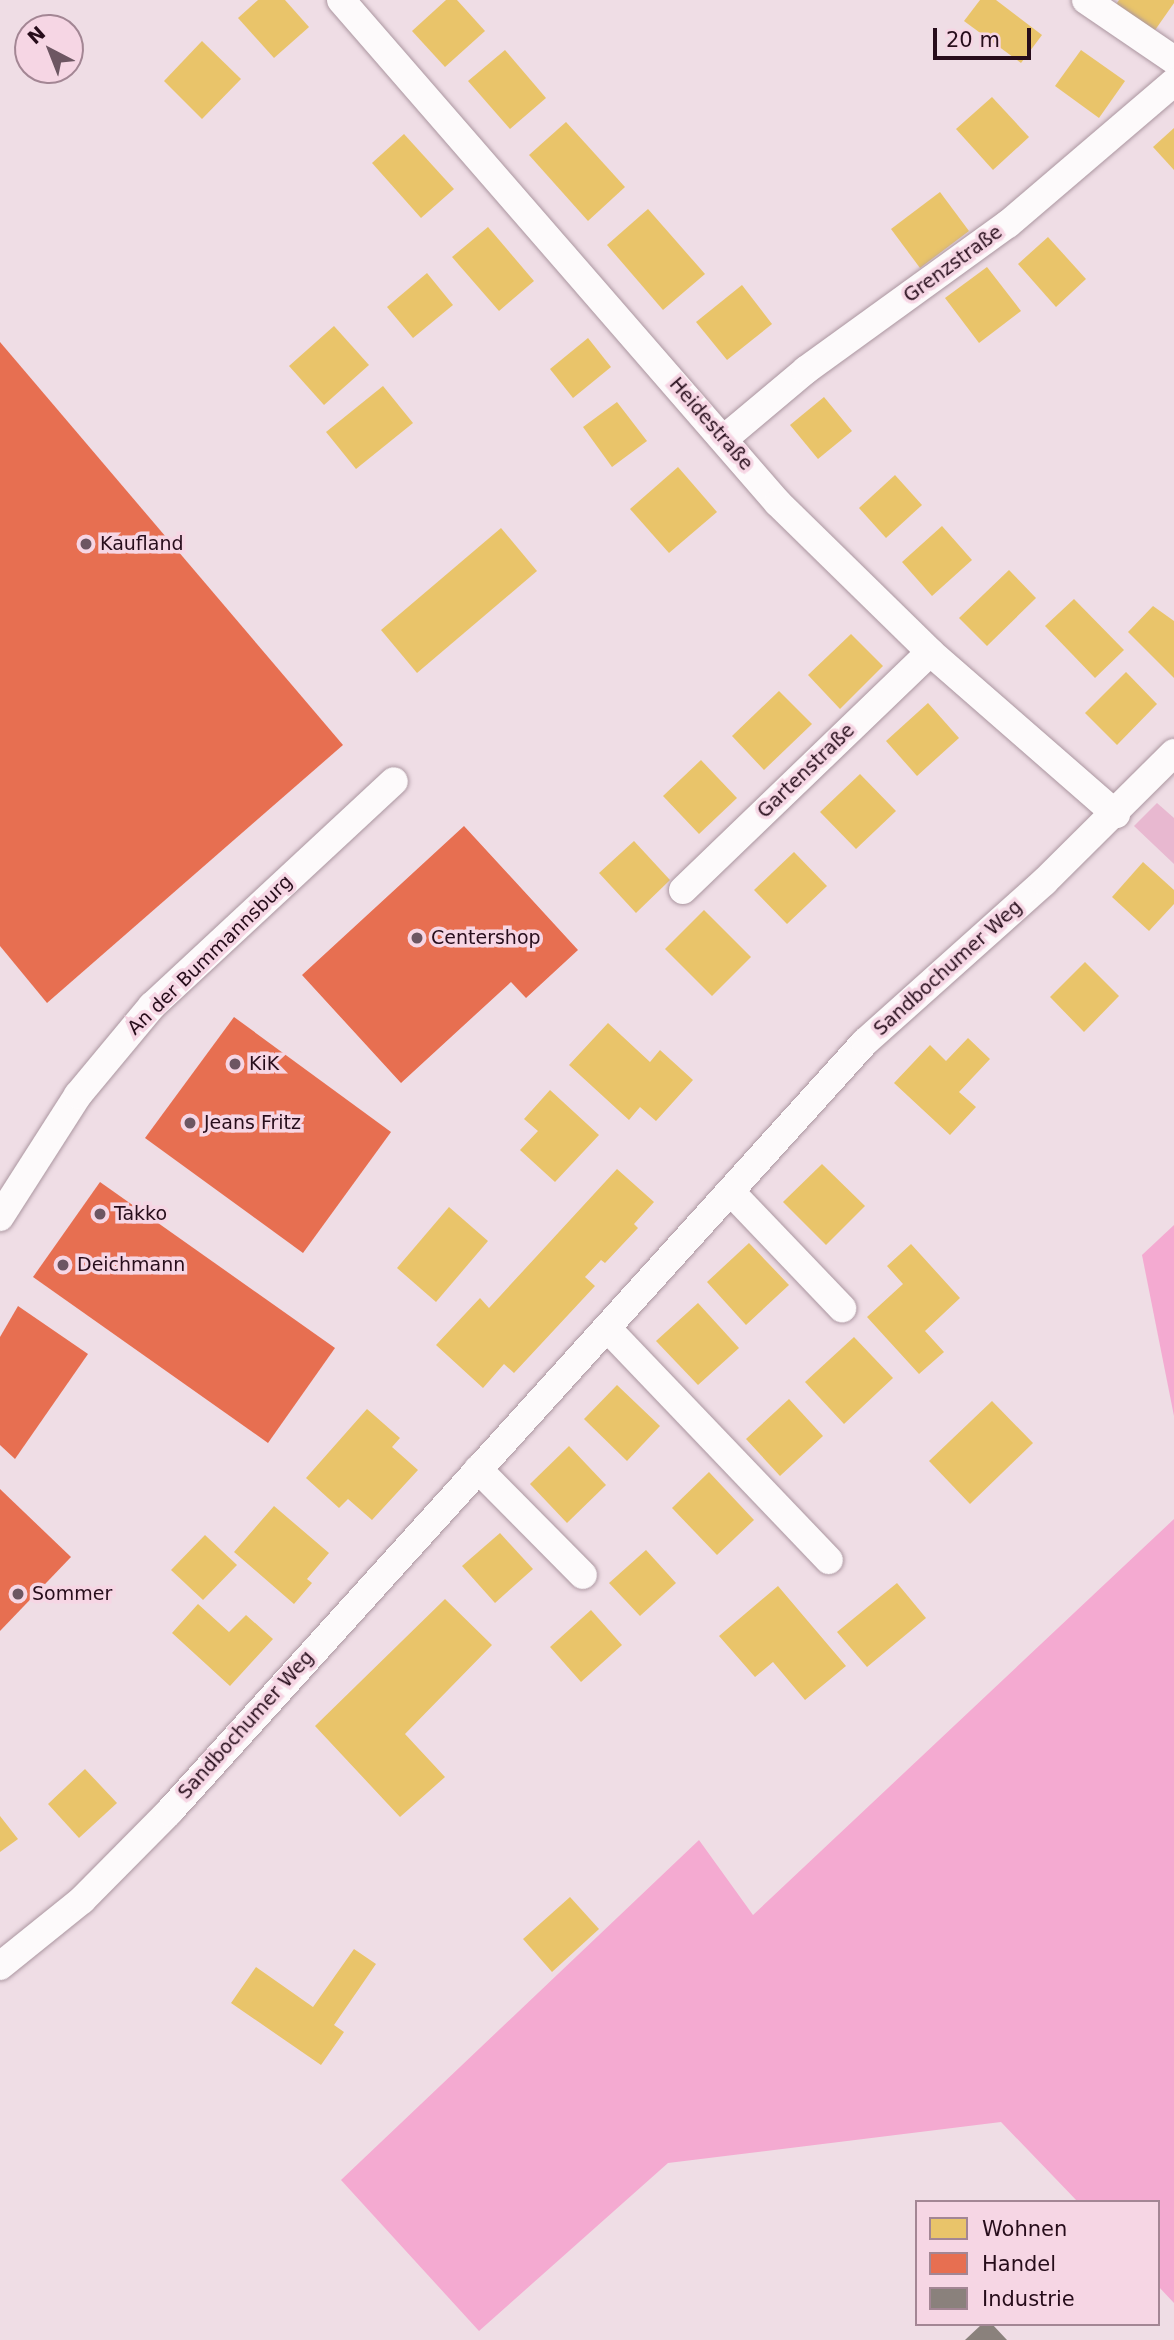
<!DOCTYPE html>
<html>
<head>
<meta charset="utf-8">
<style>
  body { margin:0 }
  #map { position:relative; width:1174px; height:2340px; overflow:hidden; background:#efdde5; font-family:"DejaVu Sans",sans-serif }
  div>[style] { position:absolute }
  .green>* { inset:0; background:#e8b8d0 }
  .forest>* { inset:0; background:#f4aad1 }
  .homes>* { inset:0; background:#e9c46a }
  .shops>* { inset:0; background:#e76f51 }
  .industry>* { inset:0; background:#8a817c }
  .roads { filter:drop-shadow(0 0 2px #ab96a0) drop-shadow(0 0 2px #ab96a0) }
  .street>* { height:28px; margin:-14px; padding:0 14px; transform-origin:14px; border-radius:14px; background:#fdfafb }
  .dots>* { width:19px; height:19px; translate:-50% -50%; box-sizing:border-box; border:4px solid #f6d6e4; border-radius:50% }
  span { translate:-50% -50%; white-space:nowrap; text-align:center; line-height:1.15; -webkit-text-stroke:7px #f6d6e4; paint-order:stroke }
  .street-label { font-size:19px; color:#270d1b }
  .poi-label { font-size:19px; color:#270d1b }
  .left { translate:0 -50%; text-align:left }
  .legend { position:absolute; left:915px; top:2200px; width:245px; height:126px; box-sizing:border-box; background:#f6d6e4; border:2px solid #a38694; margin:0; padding:9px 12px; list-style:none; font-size:21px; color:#270d1b }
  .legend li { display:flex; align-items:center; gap:14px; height:35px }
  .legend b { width:35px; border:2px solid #a38694 }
  .north { position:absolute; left:14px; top:14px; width:70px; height:70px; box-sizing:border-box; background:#f6d6e4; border:2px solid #a38694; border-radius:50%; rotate:318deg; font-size:19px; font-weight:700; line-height:28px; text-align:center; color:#270d1b }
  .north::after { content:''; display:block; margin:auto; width:24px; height:32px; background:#6d5662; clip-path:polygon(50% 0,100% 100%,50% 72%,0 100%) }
  .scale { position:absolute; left:933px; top:28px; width:98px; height:32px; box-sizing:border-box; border:4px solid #270d1b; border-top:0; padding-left:9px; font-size:21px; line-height:24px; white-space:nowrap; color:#270d1b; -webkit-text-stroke:5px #f6d6e4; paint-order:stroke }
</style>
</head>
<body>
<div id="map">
  <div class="green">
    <i style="clip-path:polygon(1157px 803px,1174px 818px,1174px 864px,1134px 826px)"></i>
  </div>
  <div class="forest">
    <i style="clip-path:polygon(1174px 1225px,1174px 1416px,1142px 1255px)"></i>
    <i style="clip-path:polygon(1174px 1519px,1174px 2303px,1158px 2286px,1158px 2202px,1078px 2202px,1001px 2122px,668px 2163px,479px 2331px,341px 2180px,699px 1840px,753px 1915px)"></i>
  </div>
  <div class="homes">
    <i style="clip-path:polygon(258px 0,285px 0,309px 27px,274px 58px,238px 18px)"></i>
    <i style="clip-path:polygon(446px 0,457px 0,485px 31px,445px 67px,412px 31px)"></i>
    <i style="clip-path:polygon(980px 0,996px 0,1042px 35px,1021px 63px,964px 21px)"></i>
    <i style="clip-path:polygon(1119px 0,1174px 0,1174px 3px,1153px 33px,1115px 6px)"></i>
    <i style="clip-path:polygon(202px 41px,241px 79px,202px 119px,164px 81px)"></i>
    <i style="clip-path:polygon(505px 50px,546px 98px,510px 129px,468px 81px)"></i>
    <i style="clip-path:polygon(1081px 50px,1125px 81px,1099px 118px,1055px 86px)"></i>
    <i style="clip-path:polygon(992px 97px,1029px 137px,993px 170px,956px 129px)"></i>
    <i style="clip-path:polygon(566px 122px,625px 187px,588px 221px,529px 155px)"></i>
    <i style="clip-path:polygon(1174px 128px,1174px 170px,1153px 147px)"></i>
    <i style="clip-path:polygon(404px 134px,454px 189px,421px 218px,372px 163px)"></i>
    <i style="clip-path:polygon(940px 192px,969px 231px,920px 268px,891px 229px)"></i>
    <i style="clip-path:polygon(648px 209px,705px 274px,663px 310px,607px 245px)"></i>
    <i style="clip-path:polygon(488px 227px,534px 281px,499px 311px,452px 257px)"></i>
    <i style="clip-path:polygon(1048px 237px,1086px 279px,1056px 307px,1018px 264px)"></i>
    <i style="clip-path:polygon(987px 267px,1021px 311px,979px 343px,945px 298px)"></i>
    <i style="clip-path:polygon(427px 273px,453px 305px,413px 338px,387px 307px)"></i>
    <i style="clip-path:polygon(742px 285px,772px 324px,727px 360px,696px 322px)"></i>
    <i style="clip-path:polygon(334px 326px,369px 365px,324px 405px,289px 366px)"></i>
    <i style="clip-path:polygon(588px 338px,611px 367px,573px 398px,550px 369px)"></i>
    <i style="clip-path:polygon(383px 386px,413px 423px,356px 469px,326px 432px)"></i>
    <i style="clip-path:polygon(824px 397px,852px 431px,818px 459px,790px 425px)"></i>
    <i style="clip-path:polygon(617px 402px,647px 441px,612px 467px,583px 427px)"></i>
    <i style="clip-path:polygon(678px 467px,717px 512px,669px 553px,630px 509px)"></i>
    <i style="clip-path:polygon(895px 475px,922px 505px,886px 538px,859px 508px)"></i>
    <i style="clip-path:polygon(942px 526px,972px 560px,932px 596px,902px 562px)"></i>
    <i style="clip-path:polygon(501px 528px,537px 571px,417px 673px,381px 630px)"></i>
    <i style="clip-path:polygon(1009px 570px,1036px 598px,987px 646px,959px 618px)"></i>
    <i style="clip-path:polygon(1074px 599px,1124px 650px,1095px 678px,1045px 626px)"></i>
    <i style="clip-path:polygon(1153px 606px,1174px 621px,1174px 678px,1128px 632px)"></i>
    <i style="clip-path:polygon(851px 634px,883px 666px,840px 709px,808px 675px)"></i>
    <i style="clip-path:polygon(1126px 672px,1157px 704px,1117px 745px,1085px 713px)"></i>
    <i style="clip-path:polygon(779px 691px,812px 724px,764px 770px,732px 736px)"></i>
    <i style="clip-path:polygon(928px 703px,959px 738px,917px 776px,886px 741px)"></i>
    <i style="clip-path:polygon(701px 760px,737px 798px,699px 834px,663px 796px)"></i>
    <i style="clip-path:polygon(860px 774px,896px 811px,856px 849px,820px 812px)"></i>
    <i style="clip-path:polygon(634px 841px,670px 880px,636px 913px,599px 873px)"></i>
    <i style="clip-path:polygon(794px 852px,827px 886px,787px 924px,754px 890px)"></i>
    <i style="clip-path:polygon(1143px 862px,1174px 890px,1174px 904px,1149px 931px,1112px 897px)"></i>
    <i style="clip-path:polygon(704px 910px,751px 957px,712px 996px,665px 949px)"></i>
    <i style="clip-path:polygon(1085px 962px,1119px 996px,1084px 1032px,1050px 997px)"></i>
    <i style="clip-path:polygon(608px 1023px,650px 1062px,660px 1050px,693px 1080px,656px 1121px,640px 1107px,629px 1120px,569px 1065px)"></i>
    <i style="clip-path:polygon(968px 1038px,990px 1059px,959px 1092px,976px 1107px,950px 1135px,894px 1083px,930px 1045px,946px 1061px)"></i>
    <i style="clip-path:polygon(550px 1090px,599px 1135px,555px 1182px,520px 1150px,538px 1131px,524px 1119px)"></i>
    <i style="clip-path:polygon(822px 1164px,865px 1206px,826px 1245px,783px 1202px)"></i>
    <i style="clip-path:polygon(617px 1169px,654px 1202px,634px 1224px,638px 1228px,605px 1263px,601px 1260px,585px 1277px,595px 1286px,514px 1373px,504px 1364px,483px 1388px,436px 1345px,480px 1298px,489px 1308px)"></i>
    <i style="clip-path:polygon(449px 1207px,488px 1241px,436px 1302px,397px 1268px)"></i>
    <i style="clip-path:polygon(749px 1243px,789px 1285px,746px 1325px,707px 1282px)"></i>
    <i style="clip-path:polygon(911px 1244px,960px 1298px,925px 1331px,944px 1352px,919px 1374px,867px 1317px,903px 1284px,887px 1266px)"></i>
    <i style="clip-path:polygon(698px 1303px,739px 1348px,698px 1385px,656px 1341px)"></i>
    <i style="clip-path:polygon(854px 1337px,893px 1378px,844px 1424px,805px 1382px)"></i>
    <i style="clip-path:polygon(617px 1385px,660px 1426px,627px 1461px,584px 1419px)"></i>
    <i style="clip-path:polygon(789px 1399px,823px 1436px,780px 1476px,746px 1439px)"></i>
    <i style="clip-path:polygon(992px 1401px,1033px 1443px,970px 1504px,929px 1461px)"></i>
    <i style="clip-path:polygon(367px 1409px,400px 1438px,392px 1447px,418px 1470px,372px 1520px,348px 1499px,339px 1508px,306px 1478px)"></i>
    <i style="clip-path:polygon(569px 1446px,606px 1485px,567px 1523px,530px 1484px)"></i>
    <i style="clip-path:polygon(709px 1472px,754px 1520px,717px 1555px,672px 1508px)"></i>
    <i style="clip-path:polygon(274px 1506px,329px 1553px,307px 1579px,312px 1583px,294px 1604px,234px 1552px)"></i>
    <i style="clip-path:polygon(500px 1533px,533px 1569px,495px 1603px,462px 1566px)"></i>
    <i style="clip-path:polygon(205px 1535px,237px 1565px,203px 1600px,171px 1570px)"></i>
    <i style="clip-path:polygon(646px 1550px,676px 1583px,640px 1616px,609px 1583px)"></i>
    <i style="clip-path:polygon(897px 1583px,926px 1618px,867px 1667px,837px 1632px)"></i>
    <i style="clip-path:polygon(778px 1586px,846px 1666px,805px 1700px,773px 1662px,755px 1677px,719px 1636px)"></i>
    <i style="clip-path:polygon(445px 1599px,492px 1645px,405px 1734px,445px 1777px,400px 1817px,315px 1726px)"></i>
    <i style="clip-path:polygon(198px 1604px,229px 1632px,246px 1615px,273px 1639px,230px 1686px,172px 1633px)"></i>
    <i style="clip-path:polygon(591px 1610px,622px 1645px,581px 1682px,550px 1647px)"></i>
    <i style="clip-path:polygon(85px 1769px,117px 1803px,79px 1838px,48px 1804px)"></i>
    <i style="clip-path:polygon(0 1816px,18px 1839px,0 1852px)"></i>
    <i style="clip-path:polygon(570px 1897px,599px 1929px,552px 1972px,523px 1939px)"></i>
    <i style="clip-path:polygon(354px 1949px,376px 1964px,334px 2025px,344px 2032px,321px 2065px,231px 2003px,256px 1967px,313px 2007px)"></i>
  </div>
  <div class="shops">
    <i style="clip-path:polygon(0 342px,343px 745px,47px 1003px,0 946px)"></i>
    <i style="clip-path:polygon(464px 826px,578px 950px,526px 998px,511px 982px,401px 1083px,302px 975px)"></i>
    <i style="clip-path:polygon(234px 1017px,391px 1132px,303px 1253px,145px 1138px)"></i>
    <i style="clip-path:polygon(100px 1182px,335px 1348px,268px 1443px,33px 1277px)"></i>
    <i style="clip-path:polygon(18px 1306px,88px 1354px,15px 1459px,0 1445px,0 1337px)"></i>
    <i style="clip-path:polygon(0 1489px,71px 1557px,0 1631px)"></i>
  </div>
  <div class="industry">
    <i style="clip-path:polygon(982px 2324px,992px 2324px,1007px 2340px,965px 2340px)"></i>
  </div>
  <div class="roads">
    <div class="street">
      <i style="left:341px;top:0;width:666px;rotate:49.02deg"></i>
      <i style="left:778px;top:503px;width:213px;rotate:44.4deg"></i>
      <i style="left:930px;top:652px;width:247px;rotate:41.1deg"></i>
      <i style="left:1086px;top:0;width:107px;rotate:34.3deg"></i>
      <i style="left:725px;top:438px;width:106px;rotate:-40deg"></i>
      <i style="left:806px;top:370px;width:249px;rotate:-35.9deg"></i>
      <i style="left:1008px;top:224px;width:218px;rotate:-40.5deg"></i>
      <i style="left:683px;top:890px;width:343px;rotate:-43.9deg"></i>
      <i style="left:731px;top:1192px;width:161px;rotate:46.3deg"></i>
      <i style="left:0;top:1217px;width:145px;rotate:-57.4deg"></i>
      <i style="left:78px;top:1095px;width:116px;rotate:-50.3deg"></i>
      <i style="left:152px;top:1006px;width:330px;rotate:-42.9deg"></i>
      <i style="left:607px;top:1328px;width:321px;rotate:46.3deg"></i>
      <i style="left:478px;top:1469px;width:149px;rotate:45.3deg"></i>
      <i style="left:0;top:1966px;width:105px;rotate:-38.8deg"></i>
      <i style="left:82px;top:1900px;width:124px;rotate:-45.3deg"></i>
      <i style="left:169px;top:1812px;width:1038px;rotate:-47.89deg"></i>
      <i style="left:865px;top:1042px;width:240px;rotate:-41.8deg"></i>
      <i style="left:1044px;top:882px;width:183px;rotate:-44.8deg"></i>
    </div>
  </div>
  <div class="dots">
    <i style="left:86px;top:544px;background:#6d5662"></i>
    <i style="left:417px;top:938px;background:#6d5662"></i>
    <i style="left:235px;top:1064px;background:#6d5662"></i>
    <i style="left:190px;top:1123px;background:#6d5662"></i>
    <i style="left:100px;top:1214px;background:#6d5662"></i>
    <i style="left:63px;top:1265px;background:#6d5662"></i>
    <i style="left:18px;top:1594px;background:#6d5662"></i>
  </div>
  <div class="street-label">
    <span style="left:953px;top:264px;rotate:-36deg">Grenzstraße</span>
    <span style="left:711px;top:424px;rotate:49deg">Heidestraße</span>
    <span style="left:806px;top:771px;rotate:-44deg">Gartenstraße</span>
    <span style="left:210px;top:955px;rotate:-44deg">An der Bummannsburg</span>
    <span style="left:948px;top:968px;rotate:-42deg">Sandbochumer Weg</span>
    <span style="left:246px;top:1725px;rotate:-48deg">Sandbochumer Weg</span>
  </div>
  <div class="poi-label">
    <span class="left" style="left:100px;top:544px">Kaufland</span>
    <span class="left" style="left:431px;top:938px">Centershop</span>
    <span class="left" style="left:249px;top:1064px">KiK</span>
    <span class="left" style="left:204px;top:1123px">Jeans Fritz</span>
    <span class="left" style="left:114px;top:1214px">Takko</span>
    <span class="left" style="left:77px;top:1265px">Deichmann</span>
    <span class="left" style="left:32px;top:1594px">Sommer</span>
  </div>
  <ul class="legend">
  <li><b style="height:19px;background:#e9c46a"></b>Wohnen</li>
  <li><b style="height:19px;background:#e76f51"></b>Handel</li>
  <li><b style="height:19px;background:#8a817c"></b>Industrie</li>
  </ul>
  <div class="north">N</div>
  <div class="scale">20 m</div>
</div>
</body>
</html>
